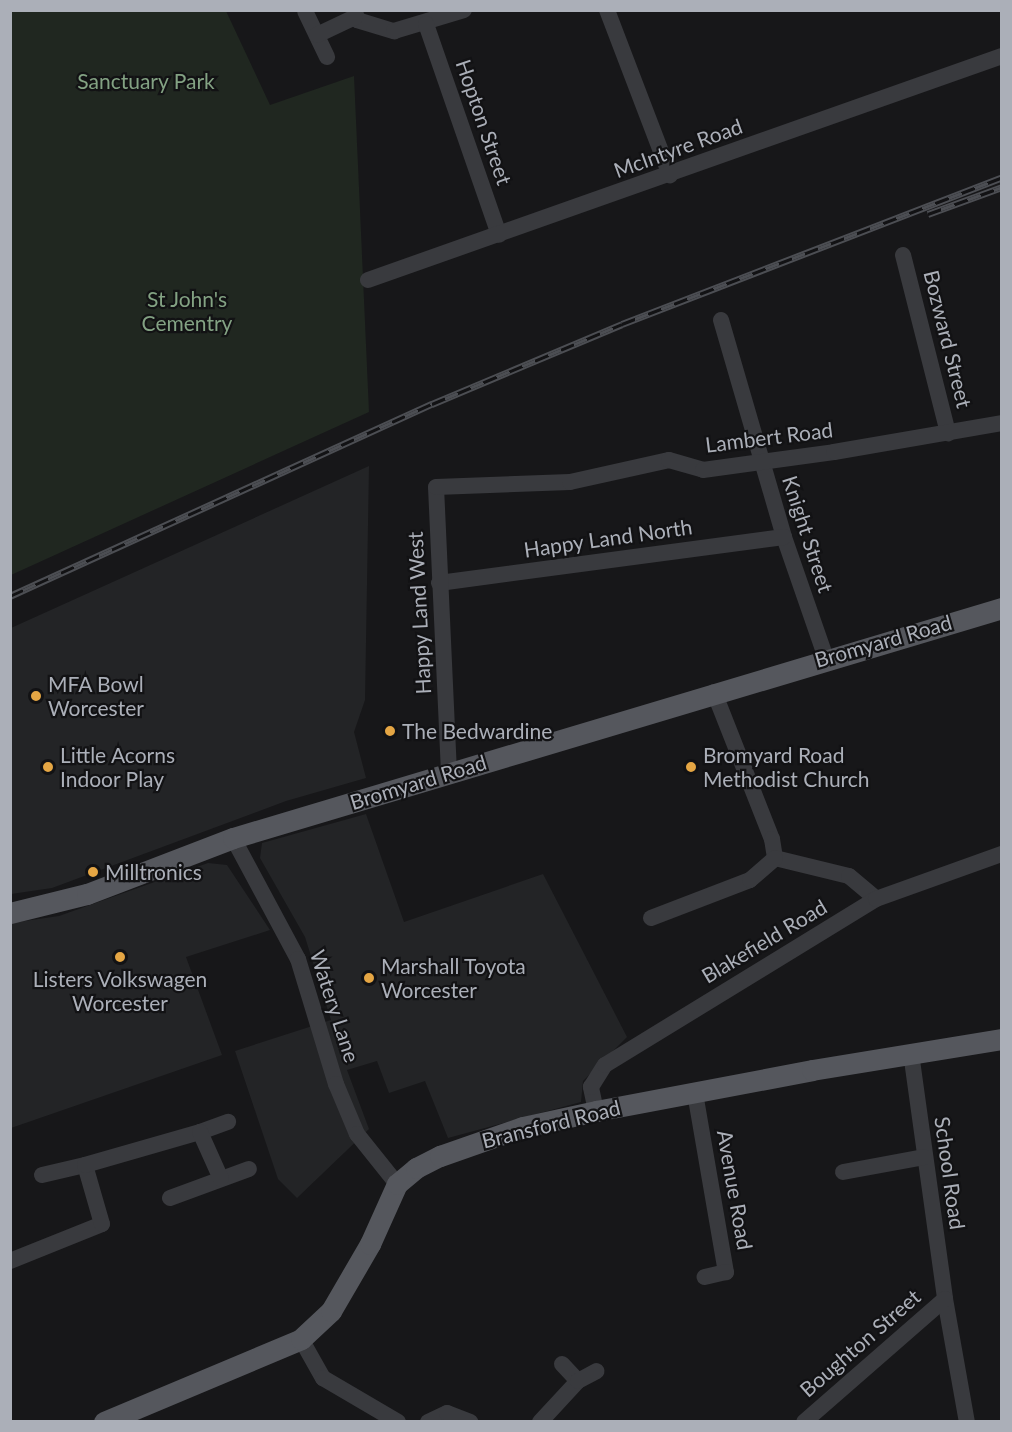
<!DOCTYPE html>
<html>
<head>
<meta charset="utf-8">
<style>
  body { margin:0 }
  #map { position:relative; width:1012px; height:1432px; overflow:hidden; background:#171719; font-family:Lato,sans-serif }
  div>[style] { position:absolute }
  .built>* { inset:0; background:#232426 }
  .green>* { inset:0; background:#202720 }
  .minor>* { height:16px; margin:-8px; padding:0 8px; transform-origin:8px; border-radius:8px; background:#393a3e }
  .major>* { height:21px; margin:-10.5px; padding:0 10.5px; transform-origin:10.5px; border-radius:10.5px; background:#55575d }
  .rail>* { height:7px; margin-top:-3.5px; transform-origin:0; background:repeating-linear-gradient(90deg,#121214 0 14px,#4c4e53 0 28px); box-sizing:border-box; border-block:2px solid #4c4e53 }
  .dots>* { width:16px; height:16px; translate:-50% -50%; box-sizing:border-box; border:3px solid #121214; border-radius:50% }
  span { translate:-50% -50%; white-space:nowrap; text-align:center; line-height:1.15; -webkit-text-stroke:4.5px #121214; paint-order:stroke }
  .park-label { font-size:21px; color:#83a283 }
  .street-label { font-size:21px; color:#abafb8 }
  .poi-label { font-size:21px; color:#abafb8 }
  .left { translate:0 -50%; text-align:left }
  .frame { position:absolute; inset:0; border:12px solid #abafb8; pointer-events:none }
</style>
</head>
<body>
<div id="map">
  <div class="built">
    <i style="clip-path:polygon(369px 466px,365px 700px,354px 732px,366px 778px,286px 801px,52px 888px,11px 894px,11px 628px)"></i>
    <i style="clip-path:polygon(366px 814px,404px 922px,543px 874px,627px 1037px,583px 1081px,581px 1102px,448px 1138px,425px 1081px,389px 1093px,377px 1061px,347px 1070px,369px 1129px,297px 1198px,278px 1179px,235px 1051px,331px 1020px,305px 937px,260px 858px,262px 843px)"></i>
    <i style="clip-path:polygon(208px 863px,227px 865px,270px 930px,186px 957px,222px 1055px,11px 1128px,11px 923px,59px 916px)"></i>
  </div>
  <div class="green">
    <i style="clip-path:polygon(10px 11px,226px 11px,270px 105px,354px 76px,369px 412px,11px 575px)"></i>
  </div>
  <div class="minor">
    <i style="left:355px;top:10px;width:10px;rotate:79deg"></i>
    <i style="left:357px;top:20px;width:39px;rotate:17deg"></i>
    <i style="left:394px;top:31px;width:73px;rotate:-16.7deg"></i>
    <i style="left:607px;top:10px;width:177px;rotate:69.1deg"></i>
    <i style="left:305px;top:11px;width:51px;rotate:64.4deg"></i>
    <i style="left:426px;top:24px;width:223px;rotate:70.9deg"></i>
    <i style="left:317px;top:35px;width:42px;rotate:-25.3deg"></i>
    <i style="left:903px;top:255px;width:184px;rotate:75.8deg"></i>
    <i style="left:368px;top:280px;width:672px;rotate:-19.46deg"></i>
    <i style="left:721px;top:320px;width:226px;rotate:73.8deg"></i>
    <i style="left:784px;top:537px;width:128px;rotate:70.9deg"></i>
    <i style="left:439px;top:583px;width:348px;rotate:-7.6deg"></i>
    <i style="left:714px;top:692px;width:158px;rotate:68.5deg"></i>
    <i style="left:772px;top:839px;width:19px;rotate:81deg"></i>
    <i style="left:775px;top:858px;width:76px;rotate:13.7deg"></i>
    <i style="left:849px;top:876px;width:35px;rotate:40deg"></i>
    <i style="left:449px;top:773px;width:286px;rotate:-92.6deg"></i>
    <i style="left:436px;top:487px;width:134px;rotate:-2.1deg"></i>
    <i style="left:570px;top:482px;width:101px;rotate:-12.5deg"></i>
    <i style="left:669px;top:460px;width:35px;rotate:16deg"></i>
    <i style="left:703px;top:470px;width:132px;rotate:-7.8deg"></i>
    <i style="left:834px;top:452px;width:170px;rotate:-9.8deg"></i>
    <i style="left:233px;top:838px;width:137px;rotate:61.8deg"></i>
    <i style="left:298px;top:959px;width:131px;rotate:73.1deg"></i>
    <i style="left:336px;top:1084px;width:54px;rotate:67.2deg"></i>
    <i style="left:357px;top:1134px;width:64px;rotate:51.3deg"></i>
    <i style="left:651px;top:918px;width:106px;rotate:-21deg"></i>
    <i style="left:750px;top:880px;width:33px;rotate:-41deg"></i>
    <i style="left:911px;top:1053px;width:248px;rotate:82.1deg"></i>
    <i style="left:945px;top:1299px;width:125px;rotate:79.9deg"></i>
    <i style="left:695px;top:1093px;width:182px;rotate:80.2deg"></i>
    <i style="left:726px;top:1272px;width:22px;rotate:167deg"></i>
    <i style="left:596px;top:1111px;width:25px;rotate:-102deg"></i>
    <i style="left:591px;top:1087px;width:26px;rotate:-58deg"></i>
    <i style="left:605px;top:1065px;width:318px;rotate:-31.5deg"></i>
    <i style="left:876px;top:899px;width:134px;rotate:-19.7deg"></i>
    <i style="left:200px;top:1132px;width:30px;rotate:-20deg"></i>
    <i style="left:843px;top:1172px;width:82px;rotate:-10.5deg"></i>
    <i style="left:42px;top:1175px;width:44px;rotate:-13.1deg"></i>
    <i style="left:170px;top:1198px;width:84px;rotate:-20.2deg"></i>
    <i style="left:10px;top:1261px;width:99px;rotate:-21.9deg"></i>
    <i style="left:102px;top:1224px;width:61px;rotate:-106.1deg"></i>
    <i style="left:85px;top:1165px;width:120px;rotate:-16deg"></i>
    <i style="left:200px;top:1132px;width:51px;rotate:65.9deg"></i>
    <i style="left:301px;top:1339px;width:45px;rotate:60.6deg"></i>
    <i style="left:323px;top:1378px;width:87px;rotate:30.4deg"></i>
    <i style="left:562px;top:1364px;width:23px;rotate:47deg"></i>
    <i style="left:428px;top:1422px;width:21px;rotate:-25deg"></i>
    <i style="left:447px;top:1413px;width:25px;rotate:21deg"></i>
    <i style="left:540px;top:1422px;width:56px;rotate:-47.2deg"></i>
    <i style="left:578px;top:1381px;width:21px;rotate:-28deg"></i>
    <i style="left:804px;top:1422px;width:187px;rotate:-41.1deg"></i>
  </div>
  <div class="major">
    <i style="left:10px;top:913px;width:79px;rotate:-13.9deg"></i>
    <i style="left:87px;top:894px;width:156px;rotate:-21deg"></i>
    <i style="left:233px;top:838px;width:803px;rotate:-16.65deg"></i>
    <i style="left:104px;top:1422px;width:214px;rotate:-22.8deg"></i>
    <i style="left:301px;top:1339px;width:41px;rotate:-43deg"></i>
    <i style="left:331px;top:1311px;width:78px;rotate:-59.8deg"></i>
    <i style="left:370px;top:1244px;width:66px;rotate:-65.8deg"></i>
    <i style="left:397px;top:1184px;width:25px;rotate:-40deg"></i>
    <i style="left:416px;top:1168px;width:27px;rotate:-27deg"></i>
    <i style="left:440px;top:1156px;width:88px;rotate:-19.3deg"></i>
    <i style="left:523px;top:1127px;width:75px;rotate:-12.4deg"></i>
    <i style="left:596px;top:1111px;width:220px;rotate:-10.7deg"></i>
    <i style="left:812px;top:1070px;width:193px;rotate:-9.3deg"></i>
  </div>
  <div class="rail">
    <i style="left:928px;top:214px;width:79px;rotate:-20deg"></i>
    <i style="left:10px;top:596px;width:464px;rotate:-24.5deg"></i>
    <i style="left:432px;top:404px;width:206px;rotate:-22.8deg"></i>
    <i style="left:622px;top:324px;width:407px;rotate:-21.1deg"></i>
  </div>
  <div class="dots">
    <i style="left:36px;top:696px;background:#e5a644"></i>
    <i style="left:390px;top:731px;background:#e5a644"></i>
    <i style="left:48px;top:767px;background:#e5a644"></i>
    <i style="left:691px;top:767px;background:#e5a644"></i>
    <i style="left:93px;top:872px;background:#e5a644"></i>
    <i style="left:120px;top:957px;background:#e5a644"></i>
    <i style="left:369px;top:978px;background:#e5a644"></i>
  </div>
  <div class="park-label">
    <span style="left:146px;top:81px">Sanctuary Park</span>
    <span style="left:187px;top:311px">St John's<br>Cementry</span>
  </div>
  <div class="street-label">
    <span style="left:484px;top:122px;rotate:71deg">Hopton Street</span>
    <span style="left:678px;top:148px;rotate:-20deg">McIntyre Road</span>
    <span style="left:948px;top:339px;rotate:76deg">Bozward Street</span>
    <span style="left:769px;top:437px;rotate:-7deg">Lambert Road</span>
    <span style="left:808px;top:534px;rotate:72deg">Knight Street</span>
    <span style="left:608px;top:538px;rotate:-8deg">Happy Land North</span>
    <span style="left:419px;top:613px;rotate:-93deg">Happy Land West</span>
    <span style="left:883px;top:641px;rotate:-16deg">Bromyard Road</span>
    <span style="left:418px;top:782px;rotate:-17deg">Bromyard Road</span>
    <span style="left:764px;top:941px;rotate:-31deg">Blakefield Road</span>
    <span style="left:335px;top:1006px;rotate:72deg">Watery Lane</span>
    <span style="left:551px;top:1124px;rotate:-14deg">Bransford Road</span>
    <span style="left:950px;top:1173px;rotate:82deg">School Road</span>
    <span style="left:735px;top:1190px;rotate:80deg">Avenue Road</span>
    <span style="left:860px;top:1343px;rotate:-41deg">Boughton Street</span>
  </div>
  <div class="poi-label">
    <span class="left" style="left:48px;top:696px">MFA Bowl<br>Worcester</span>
    <span class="left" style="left:402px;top:731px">The Bedwardine</span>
    <span class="left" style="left:60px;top:767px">Little Acorns<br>Indoor Play</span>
    <span class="left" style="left:703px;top:767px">Bromyard Road<br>Methodist Church</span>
    <span class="left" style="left:105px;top:872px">Milltronics</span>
    <span class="left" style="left:381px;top:978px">Marshall Toyota<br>Worcester</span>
    <span style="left:120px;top:991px">Listers Volkswagen<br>Worcester</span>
  </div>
  <div class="frame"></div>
</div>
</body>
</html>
